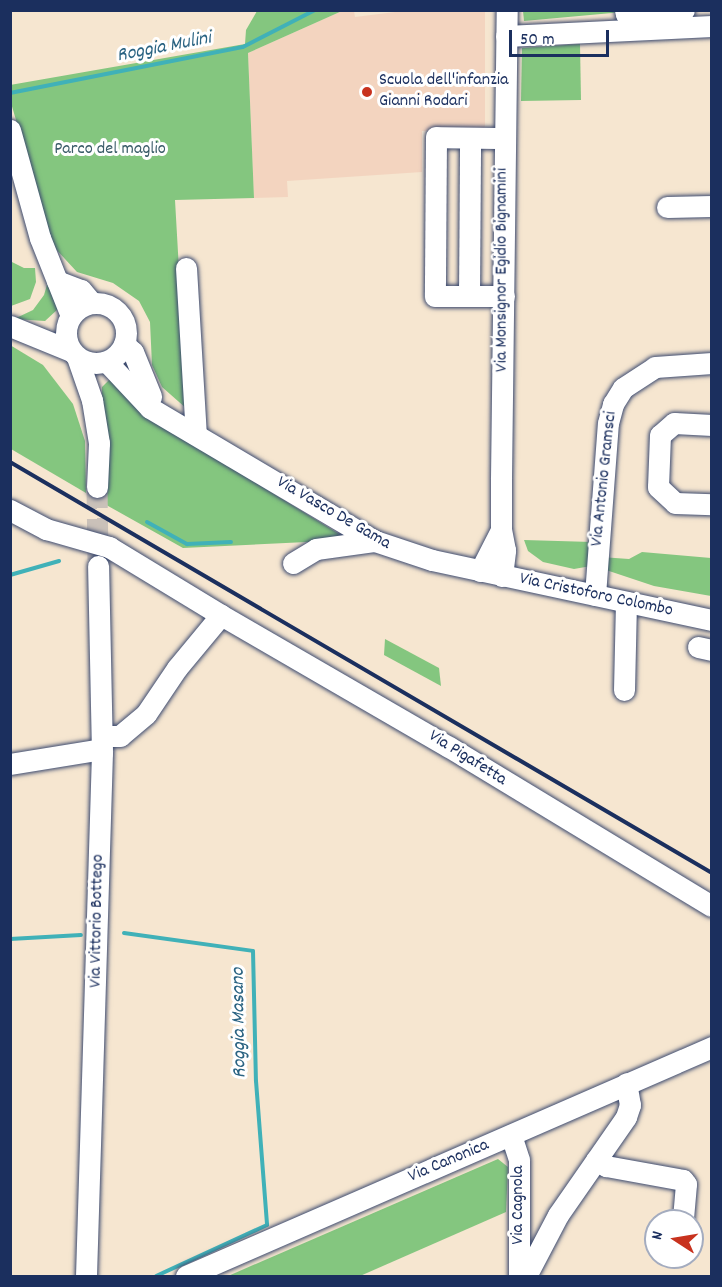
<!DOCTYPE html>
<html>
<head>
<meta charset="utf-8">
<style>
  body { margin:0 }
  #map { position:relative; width:722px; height:1287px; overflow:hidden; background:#f6e6d0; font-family:Dekko,sans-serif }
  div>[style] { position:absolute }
  .built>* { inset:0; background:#f3d4bf }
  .green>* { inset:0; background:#84c67f }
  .stream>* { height:4px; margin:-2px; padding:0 2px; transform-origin:2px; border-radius:2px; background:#40b1b8 }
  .minor-tunnel>* { height:21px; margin-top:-10.5px; transform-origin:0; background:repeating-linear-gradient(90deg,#cac1b9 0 21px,transparent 0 31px) }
  .roads { filter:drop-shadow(0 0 2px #3c4a6f) drop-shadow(0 0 2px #3c4a6f) }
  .minor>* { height:21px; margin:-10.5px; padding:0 10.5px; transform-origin:10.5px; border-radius:10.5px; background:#fff }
  .minor>.ring { margin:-10.5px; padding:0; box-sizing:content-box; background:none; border:21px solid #fff; border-radius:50% }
  .rail>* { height:4px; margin:-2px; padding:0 2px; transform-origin:2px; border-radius:2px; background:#1b2f5e }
  .dots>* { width:16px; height:16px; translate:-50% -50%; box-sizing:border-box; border:3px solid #fff; border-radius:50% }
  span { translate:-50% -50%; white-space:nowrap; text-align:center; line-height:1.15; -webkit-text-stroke:6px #fff; paint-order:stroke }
  .poi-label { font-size:18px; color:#1b2f5e }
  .left { translate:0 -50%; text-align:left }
  .park-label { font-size:18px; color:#3a5c68 }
  .street-label { font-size:18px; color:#1b2f5e }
  .water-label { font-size:20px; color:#2a6382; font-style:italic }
  .frame { position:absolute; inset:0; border:12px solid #1b2f5e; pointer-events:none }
  .north { position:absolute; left:644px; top:1209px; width:60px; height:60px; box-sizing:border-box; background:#fff; border:2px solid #a4acbf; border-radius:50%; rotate:282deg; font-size:16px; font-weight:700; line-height:24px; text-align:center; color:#1b2f5e }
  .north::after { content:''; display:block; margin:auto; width:21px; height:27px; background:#c8321e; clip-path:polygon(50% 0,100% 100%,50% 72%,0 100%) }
  .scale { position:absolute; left:509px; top:30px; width:100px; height:27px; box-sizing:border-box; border:3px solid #1b2f5e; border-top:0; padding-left:8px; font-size:18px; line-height:21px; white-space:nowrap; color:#1b2f5e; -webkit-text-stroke:4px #fff; paint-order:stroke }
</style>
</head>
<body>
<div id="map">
  <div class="built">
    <i style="clip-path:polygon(411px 10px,485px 11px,485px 131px,422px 131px,422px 172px,287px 181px,288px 197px,254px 198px,248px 53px,342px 11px,354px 11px,355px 17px)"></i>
  </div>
  <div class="green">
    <i style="clip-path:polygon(623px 10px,623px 12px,524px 21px,523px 11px)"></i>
    <i style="clip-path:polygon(257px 11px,342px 11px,248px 53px,254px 198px,175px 200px,187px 409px,162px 387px,152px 365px,150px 322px,139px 301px,113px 283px,77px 272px,53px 246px,11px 103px,10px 85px,245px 44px,246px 30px)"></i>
    <i style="clip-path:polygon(580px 44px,581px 100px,521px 101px,522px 48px)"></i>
    <i style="clip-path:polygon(10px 261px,24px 268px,35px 268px,36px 282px,30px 299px,11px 306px)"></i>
    <i style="clip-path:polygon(49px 278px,58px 309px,45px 321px,14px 319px,33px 310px,44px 295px)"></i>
    <i style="clip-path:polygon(10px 345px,43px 365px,73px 404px,85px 441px,86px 493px,11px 449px)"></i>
    <i style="clip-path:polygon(111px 378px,168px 429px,349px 540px,183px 548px,101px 502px,102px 387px)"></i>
    <i style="clip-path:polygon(524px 540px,592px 542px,591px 566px,574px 569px,543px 562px,528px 551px)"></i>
    <i style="clip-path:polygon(642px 552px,711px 558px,711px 596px,654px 586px,600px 568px,601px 557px,629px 559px)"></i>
    <i style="clip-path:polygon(385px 639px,439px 668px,441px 686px,384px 655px)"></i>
    <i style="clip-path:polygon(498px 1159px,508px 1167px,506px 1212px,360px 1276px,228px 1276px)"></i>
  </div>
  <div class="stream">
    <i style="left:10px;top:93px;width:237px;rotate:-11.2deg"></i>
    <i style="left:243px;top:47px;width:81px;rotate:-27.2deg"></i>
    <i style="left:147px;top:522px;width:46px;rotate:28.8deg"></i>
    <i style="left:187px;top:544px;width:44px;rotate:-2.6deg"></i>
    <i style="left:10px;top:575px;width:51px;rotate:-15.9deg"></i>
    <i style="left:124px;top:933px;width:130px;rotate:7.9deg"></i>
    <i style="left:253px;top:951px;width:130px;rotate:88.7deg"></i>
    <i style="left:256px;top:1081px;width:144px;rotate:85.6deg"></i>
    <i style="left:267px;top:1225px;width:122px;rotate:155.3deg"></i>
    <i style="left:10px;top:939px;width:71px;rotate:-3.2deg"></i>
  </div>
  <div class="minor-tunnel">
    <i style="left:97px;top:487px;width:72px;rotate:89.2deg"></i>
  </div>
  <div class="roads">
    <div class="minor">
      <i style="left:625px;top:10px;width:4px;rotate:76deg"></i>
      <i style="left:626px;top:14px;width:58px;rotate:-3.9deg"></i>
      <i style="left:506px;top:36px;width:206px;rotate:-2.8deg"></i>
      <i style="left:10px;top:130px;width:112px;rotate:74.5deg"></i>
      <i style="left:40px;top:238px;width:84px;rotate:68.3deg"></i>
      <i style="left:504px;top:138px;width:68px;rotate:-179.2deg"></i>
      <i style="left:436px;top:137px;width:159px;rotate:90.4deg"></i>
      <i style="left:435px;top:296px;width:69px"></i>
      <i style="left:667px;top:207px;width:45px;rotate:-1.3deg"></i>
      <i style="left:186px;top:268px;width:167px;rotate:86.6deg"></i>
      <i style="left:57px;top:281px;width:26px;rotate:21deg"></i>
      <i style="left:81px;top:290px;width:17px;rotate:50deg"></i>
      <i style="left:469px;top:296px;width:158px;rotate:-89.6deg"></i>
      <i class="ring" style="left:66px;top:303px;width:39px;height:39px"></i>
      <i style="left:10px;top:326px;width:66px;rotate:22.3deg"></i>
      <i style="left:124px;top:344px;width:12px;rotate:42deg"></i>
      <i style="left:133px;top:352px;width:48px;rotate:67.8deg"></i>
      <i style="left:77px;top:357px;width:46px;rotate:70.8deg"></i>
      <i style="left:92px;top:400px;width:44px;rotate:80.8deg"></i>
      <i style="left:99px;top:443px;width:44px;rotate:92.6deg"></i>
      <i style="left:107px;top:362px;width:63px;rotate:46.9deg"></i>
      <i style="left:150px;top:408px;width:261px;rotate:30.6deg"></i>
      <i style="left:375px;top:541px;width:60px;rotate:18.4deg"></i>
      <i style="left:432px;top:560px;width:286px;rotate:12.1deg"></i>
      <i style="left:712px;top:425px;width:38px;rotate:-177deg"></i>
      <i style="left:674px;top:423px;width:18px;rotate:139deg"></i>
      <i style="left:660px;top:435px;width:52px;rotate:92.2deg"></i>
      <i style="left:658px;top:487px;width:23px;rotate:43deg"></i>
      <i style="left:675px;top:503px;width:37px;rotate:2deg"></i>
      <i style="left:10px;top:510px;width:41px;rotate:27.8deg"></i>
      <i style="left:46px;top:529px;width:66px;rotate:15.9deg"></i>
      <i style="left:109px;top:547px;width:131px;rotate:31.3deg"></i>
      <i style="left:221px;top:615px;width:69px;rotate:129.7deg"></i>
      <i style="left:177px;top:668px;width:55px;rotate:124deg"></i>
      <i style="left:146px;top:714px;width:34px;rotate:140deg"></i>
      <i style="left:120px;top:736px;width:18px;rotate:180deg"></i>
      <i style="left:293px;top:563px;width:27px;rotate:-31deg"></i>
      <i style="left:316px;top:549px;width:60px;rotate:-7.7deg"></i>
      <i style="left:480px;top:571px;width:46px;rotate:-62.9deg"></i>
      <i style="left:502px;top:576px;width:26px;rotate:-83deg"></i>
      <i style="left:505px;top:550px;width:20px;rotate:-101deg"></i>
      <i style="left:501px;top:530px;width:52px;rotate:-90deg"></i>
      <i style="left:501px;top:478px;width:468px;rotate:-89.3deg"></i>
      <i style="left:595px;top:595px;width:172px;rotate:-85.7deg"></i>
      <i style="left:608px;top:423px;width:20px;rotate:-75deg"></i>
      <i style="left:613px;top:404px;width:19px;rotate:-58deg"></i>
      <i style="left:623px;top:388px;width:38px;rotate:-33deg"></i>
      <i style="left:655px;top:367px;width:57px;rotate:-4deg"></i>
      <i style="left:221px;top:615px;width:263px;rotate:30.1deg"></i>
      <i style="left:449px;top:747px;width:307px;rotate:31.2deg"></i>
      <i style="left:698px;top:647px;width:14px;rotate:12deg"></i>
      <i style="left:624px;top:690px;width:88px;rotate:-88.7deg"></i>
      <i style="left:10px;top:764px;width:93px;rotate:-9.3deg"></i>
      <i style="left:511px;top:1135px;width:26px;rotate:72deg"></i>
      <i style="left:519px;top:1160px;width:116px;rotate:90deg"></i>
      <i style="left:596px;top:1160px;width:12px;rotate:31deg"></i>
      <i style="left:606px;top:1166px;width:78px;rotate:10.3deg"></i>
      <i style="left:683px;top:1180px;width:5px;rotate:53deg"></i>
      <i style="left:686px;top:1184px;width:37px;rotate:95deg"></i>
      <i style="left:86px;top:1276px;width:523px;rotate:-88.25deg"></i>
      <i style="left:102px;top:753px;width:187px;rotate:-91.2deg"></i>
      <i style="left:186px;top:1276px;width:574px;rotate:-23.53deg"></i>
      <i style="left:526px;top:1276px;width:69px;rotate:-62.3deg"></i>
      <i style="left:558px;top:1215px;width:119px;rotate:-55.2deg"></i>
      <i style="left:626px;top:1117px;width:13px;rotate:-72deg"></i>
      <i style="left:630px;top:1105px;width:22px;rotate:-100deg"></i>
    </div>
  </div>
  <div class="rail">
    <i style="left:10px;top:462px;width:813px;rotate:30.35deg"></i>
  </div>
  <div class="dots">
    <i style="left:367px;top:92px;background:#c8321e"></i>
  </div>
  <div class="poi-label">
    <span class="left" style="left:379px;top:92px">Scuola dell'infanzia<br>Gianni Rodari</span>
  </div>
  <div class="park-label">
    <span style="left:110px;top:150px">Parco del maglio</span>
  </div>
  <div class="street-label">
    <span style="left:503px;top:270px;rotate:-90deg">Via Monsignor Egidio Bignamini</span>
    <span style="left:605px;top:479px;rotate:-84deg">Via Antonio Gramsci</span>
    <span style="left:333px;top:514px;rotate:30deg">Via Vasco De Gama</span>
    <span style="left:596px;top:596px;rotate:12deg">Via Cristoforo Colombo</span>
    <span style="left:467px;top:759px;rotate:32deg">Via Pigafetta</span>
    <span style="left:98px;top:921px;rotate:-89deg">Via Vittorio Bottego</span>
    <span style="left:449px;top:1162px;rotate:-23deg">Via Canonica</span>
    <span style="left:519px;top:1205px;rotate:-90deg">Via Cagnola</span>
  </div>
  <div class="water-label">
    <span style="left:164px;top:48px;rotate:-11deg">Roggia Mulini</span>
    <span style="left:240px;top:1023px;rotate:-91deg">Roggia Masano</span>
  </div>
  <div class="frame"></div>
  <div class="north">N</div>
  <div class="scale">50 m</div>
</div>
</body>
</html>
